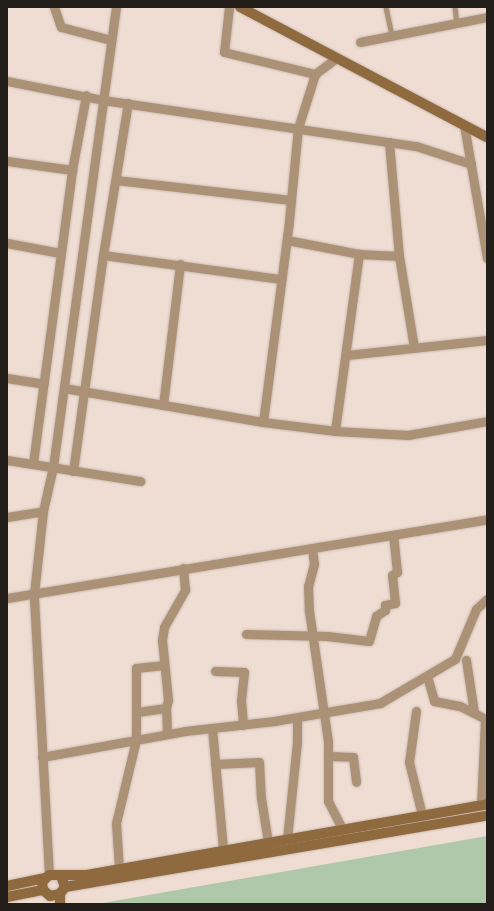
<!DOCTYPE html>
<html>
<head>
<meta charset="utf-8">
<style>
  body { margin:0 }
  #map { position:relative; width:494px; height:911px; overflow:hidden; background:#efddd3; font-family:Jost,sans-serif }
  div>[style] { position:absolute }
  .green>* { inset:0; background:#b0c8aa }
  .roads { filter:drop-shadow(0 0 1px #cabbb2) drop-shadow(0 0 1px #cabbb2) }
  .lane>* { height:4.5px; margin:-2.25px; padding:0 2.25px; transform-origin:2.25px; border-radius:2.25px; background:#ab9175 }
  .street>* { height:9px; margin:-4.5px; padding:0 4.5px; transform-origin:4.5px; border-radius:4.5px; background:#ab9175 }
  .secondary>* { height:10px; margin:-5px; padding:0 5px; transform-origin:5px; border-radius:5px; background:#8f6a3f }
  span { translate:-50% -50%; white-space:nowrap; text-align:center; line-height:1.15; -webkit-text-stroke:4px #fdeae0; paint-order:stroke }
  .frame { position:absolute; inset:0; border:8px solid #241e1a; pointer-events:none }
</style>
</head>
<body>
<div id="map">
  <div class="green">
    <i style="clip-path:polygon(487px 836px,487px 904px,97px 904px)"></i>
  </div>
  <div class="roads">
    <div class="lane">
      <i style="left:386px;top:7px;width:30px;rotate:78deg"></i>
      <i style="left:455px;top:7px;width:16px;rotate:83deg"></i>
    </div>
    <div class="street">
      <i style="left:54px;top:7px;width:21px;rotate:71deg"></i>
      <i style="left:61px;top:27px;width:52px;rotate:14.6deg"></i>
      <i style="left:229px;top:7px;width:45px;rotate:96.3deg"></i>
      <i style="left:224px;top:52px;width:94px;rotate:13.6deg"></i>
      <i style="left:360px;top:42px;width:129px;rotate:-11.1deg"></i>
      <i style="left:7px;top:81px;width:98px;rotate:11.2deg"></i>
      <i style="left:103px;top:100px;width:316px;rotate:8.4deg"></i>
      <i style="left:416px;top:146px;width:58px;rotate:18.1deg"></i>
      <i style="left:464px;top:125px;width:135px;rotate:80.2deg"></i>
      <i style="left:389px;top:142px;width:114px;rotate:85deg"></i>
      <i style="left:399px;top:256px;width:93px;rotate:80.7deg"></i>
      <i style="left:7px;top:161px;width:66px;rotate:7.9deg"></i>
      <i style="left:116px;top:180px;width:176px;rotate:6.5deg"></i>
      <i style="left:287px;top:240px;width:73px;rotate:11deg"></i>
      <i style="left:359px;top:254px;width:40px;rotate:2.9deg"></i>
      <i style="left:7px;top:243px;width:54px;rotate:10.7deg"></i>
      <i style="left:103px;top:255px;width:180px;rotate:7.7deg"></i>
      <i style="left:347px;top:355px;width:141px;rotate:-6.1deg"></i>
      <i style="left:7px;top:378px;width:37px;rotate:9deg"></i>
      <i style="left:64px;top:388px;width:202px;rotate:9.7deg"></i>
      <i style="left:263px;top:422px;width:73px;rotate:7.1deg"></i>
      <i style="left:335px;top:431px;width:73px;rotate:3.1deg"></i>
      <i style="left:408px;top:435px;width:80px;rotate:-10deg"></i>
      <i style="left:163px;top:405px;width:142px;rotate:-83.1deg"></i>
      <i style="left:263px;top:422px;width:203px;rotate:-82.6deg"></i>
      <i style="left:289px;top:221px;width:93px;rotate:-84.5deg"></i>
      <i style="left:298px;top:128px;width:57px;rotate:-72.5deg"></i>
      <i style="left:315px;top:74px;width:26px;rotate:-37deg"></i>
      <i style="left:335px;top:431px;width:179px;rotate:-82.3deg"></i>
      <i style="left:7px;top:460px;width:135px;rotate:9deg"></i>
      <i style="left:33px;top:463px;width:296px;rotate:-82.4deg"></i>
      <i style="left:72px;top:170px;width:76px;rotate:-79.4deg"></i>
      <i style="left:73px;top:471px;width:218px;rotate:-82.1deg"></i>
      <i style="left:103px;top:255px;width:154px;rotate:-80.7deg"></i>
      <i style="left:7px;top:517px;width:36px;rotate:-9deg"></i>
      <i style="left:312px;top:548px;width:16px;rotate:83deg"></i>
      <i style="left:314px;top:564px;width:23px;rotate:105deg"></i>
      <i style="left:308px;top:586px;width:25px;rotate:88deg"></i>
      <i style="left:309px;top:611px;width:132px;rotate:81.7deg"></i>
      <i style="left:328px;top:742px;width:59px;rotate:90deg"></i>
      <i style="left:328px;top:801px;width:31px;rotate:63deg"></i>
      <i style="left:7px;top:598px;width:486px;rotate:-9.3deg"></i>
      <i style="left:246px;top:634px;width:81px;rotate:1.4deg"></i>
      <i style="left:327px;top:636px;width:42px;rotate:6.8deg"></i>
      <i style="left:369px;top:641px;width:26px;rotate:-74deg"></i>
      <i style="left:376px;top:616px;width:11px;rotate:-34deg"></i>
      <i style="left:385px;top:610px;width:5px;rotate:-90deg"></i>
      <i style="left:385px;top:605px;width:10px;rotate:-11deg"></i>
      <i style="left:395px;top:603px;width:28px;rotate:-96deg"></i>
      <i style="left:392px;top:575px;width:6px;rotate:-31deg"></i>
      <i style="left:397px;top:572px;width:37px;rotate:-96deg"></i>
      <i style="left:466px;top:660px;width:53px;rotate:81.3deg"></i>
      <i style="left:215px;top:671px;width:29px;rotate:2deg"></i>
      <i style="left:244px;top:672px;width:28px;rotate:96deg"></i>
      <i style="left:241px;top:700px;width:25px;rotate:85deg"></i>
      <i style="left:427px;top:676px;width:26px;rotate:74deg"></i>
      <i style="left:434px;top:701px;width:26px;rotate:11deg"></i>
      <i style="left:460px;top:706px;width:28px;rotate:27deg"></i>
      <i style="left:416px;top:711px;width:51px;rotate:97.8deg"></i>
      <i style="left:409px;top:762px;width:55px;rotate:76.2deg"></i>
      <i style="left:137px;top:712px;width:29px;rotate:-8deg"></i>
      <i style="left:212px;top:728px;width:122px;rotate:84.8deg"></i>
      <i style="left:167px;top:734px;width:26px;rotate:-92deg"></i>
      <i style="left:166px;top:708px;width:8px;rotate:-76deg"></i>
      <i style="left:168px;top:700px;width:60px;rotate:-95.7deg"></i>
      <i style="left:162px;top:640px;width:13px;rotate:-81deg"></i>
      <i style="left:164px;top:627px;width:43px;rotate:-60.4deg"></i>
      <i style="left:185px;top:590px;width:22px;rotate:-95deg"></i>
      <i style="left:328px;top:756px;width:25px;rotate:2deg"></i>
      <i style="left:353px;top:757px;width:25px;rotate:83deg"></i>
      <i style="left:42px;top:757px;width:145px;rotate:-10.3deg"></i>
      <i style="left:185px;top:731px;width:90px;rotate:-6.4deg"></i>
      <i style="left:274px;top:721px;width:108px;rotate:-9.6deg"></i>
      <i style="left:380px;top:703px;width:87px;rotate:-30.4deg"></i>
      <i style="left:455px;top:659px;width:54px;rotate:-67.2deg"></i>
      <i style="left:476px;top:609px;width:15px;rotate:-42deg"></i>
      <i style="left:215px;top:764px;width:44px;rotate:-2.6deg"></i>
      <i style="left:259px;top:762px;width:36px;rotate:87deg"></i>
      <i style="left:261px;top:798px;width:45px;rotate:81deg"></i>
      <i style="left:481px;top:805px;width:86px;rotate:-87.3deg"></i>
      <i style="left:485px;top:719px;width:2px"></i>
      <i style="left:287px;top:839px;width:98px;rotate:-84.1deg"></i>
      <i style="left:297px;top:742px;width:24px;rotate:-90deg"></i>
      <i style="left:119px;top:869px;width:46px;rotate:-93.7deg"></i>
      <i style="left:116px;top:823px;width:85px;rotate:-76.5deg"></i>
      <i style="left:136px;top:740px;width:72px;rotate:-90deg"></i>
      <i style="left:136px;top:668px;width:28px;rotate:-6deg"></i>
      <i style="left:49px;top:875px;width:281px;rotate:-93.1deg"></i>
      <i style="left:34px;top:594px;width:83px;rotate:-83.8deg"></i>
      <i style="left:43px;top:511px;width:45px;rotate:-77.2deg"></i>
      <i style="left:53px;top:467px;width:464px;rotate:-82.2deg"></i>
    </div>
    <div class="secondary">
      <i style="left:240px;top:7px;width:279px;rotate:27.8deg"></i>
      <i style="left:61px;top:876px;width:12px;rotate:70deg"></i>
      <i style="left:65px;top:887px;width:9px;rotate:126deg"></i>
      <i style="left:60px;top:894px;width:10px;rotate:169deg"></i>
      <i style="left:50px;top:896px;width:9px;rotate:-139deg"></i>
      <i style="left:43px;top:890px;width:8px;rotate:-97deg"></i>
      <i style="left:42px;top:882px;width:10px;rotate:-45deg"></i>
      <i style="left:49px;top:875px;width:37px"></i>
      <i style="left:86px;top:875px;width:407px;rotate:-10deg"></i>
      <i style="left:7px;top:886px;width:38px;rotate:-12deg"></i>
      <i style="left:65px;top:887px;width:428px;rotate:-9.6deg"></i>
      <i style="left:60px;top:894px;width:10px;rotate:90deg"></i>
      <i style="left:7px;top:897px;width:37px;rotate:-11deg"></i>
    </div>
  </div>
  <div class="frame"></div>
</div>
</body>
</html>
